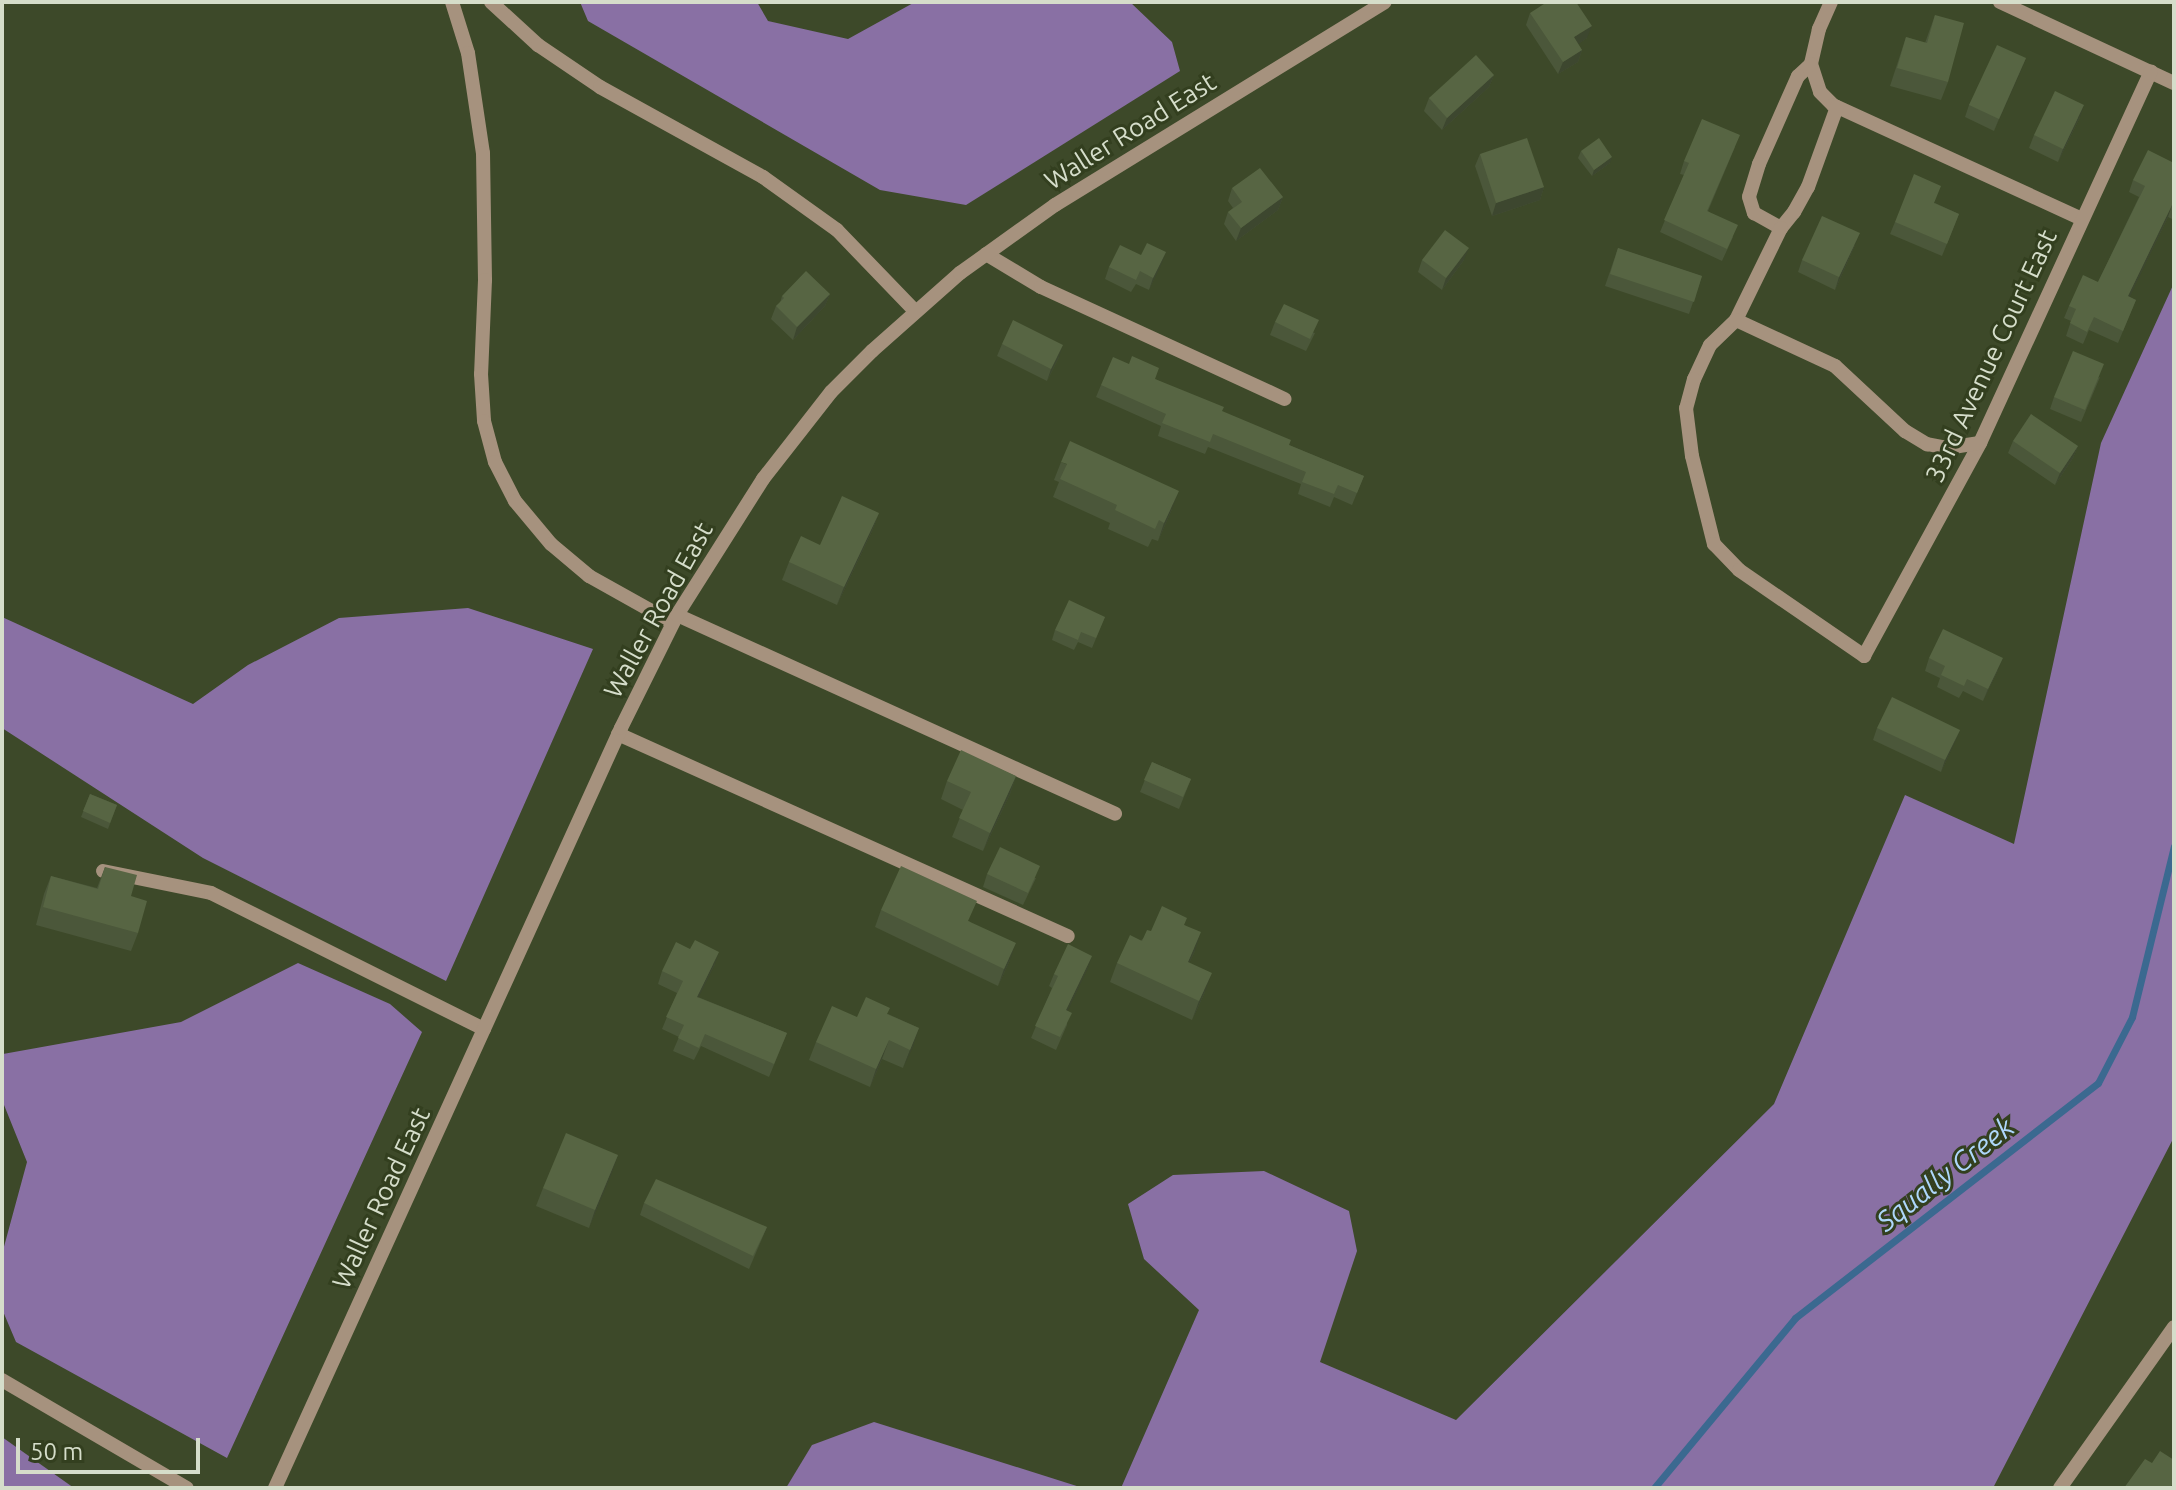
<!DOCTYPE html>
<html>
<head>
<meta charset="utf-8">
<style>
  body { margin:0 }
  #map { position:relative; width:2176px; height:1490px; overflow:hidden; background:#3d4929; font-family:Ubuntu,sans-serif }
  div>[style] { position:absolute }
  .forest>* { inset:0; background:#8970a4 }
  .stream>* { height:7px; margin:-3.5px; padding:0 3.5px; transform-origin:3.5px; border-radius:3.5px; background:#3b6990 }
  .minor>* { height:14px; margin:-7px; padding:0 7px; transform-origin:7px; border-radius:7px; background:#a6927e }
  .wall>* { inset:0; background:#4b573a }
  .shaded-wall>* { inset:0; background:#3d472f }
  .building>* { inset:0; background:#576543 }
  span { translate:-50% -50%; white-space:nowrap; text-align:center; line-height:1.15; -webkit-text-stroke:6px #333f1f; paint-order:stroke }
  .street-label { font-size:26px; color:#d5ddca }
  .water-label { font-size:28px; color:#aed7fb; font-style:italic }
  .frame { position:absolute; inset:0; border:4px solid #d5ddca; pointer-events:none }
  .scale { position:absolute; left:16px; top:1438px; width:184px; height:36px; box-sizing:border-box; border:4px solid #d5ddca; border-top:0; padding-left:10px; font-size:24px; line-height:28px; white-space:nowrap; color:#d5ddca; -webkit-text-stroke:6px #333f1f; paint-order:stroke }
</style>
</head>
<body>
<div id="map">
  <div class="forest">
    <i style="clip-path:polygon(580px 2px,757px 2px,768px 21px,848px 39px,915px 2px,1130px 2px,1172px 42px,1180px 71px,966px 205px,880px 190px,588px 21px)"></i>
    <i style="clip-path:polygon(2174px 283px,2174px 1137px,1993px 1488px,1121px 1488px,1199px 1310px,1144px 1259px,1128px 1204px,1173px 1175px,1264px 1171px,1349px 1211px,1357px 1251px,1320px 1362px,1456px 1420px,1774px 1104px,1905px 795px,2014px 844px,2101px 443px)"></i>
    <i style="clip-path:polygon(468px 608px,593px 649px,446px 981px,203px 858px,2px 728px,2px 617px,193px 704px,248px 665px,339px 618px)"></i>
    <i style="clip-path:polygon(298px 963px,390px 1004px,422px 1032px,227px 1458px,16px 1342px,2px 1309px,2px 1254px,27px 1162px,2px 1100px,2px 1058px,3px 1054px,181px 1022px)"></i>
    <i style="clip-path:polygon(874px 1422px,1083px 1488px,786px 1488px,812px 1445px)"></i>
    <i style="clip-path:polygon(2px 1437px,74px 1488px,2px 1488px)"></i>
  </div>
  <div class="stream">
    <i style="left:1654px;top:1488px;width:221px;rotate:-50.3deg"></i>
    <i style="left:1795px;top:1318px;width:383px;rotate:-37.8deg"></i>
    <i style="left:2098px;top:1083px;width:74px;rotate:-62.7deg"></i>
    <i style="left:2132px;top:1017px;width:176px;rotate:-76.2deg"></i>
  </div>
  <div class="minor">
    <i style="left:452px;top:2px;width:53px;rotate:72.6deg"></i>
    <i style="left:468px;top:53px;width:101px;rotate:81.5deg"></i>
    <i style="left:483px;top:153px;width:127px;rotate:89.1deg"></i>
    <i style="left:485px;top:280px;width:94px;rotate:92.4deg"></i>
    <i style="left:481px;top:374px;width:47px;rotate:86.3deg"></i>
    <i style="left:484px;top:421px;width:42px;rotate:75deg"></i>
    <i style="left:495px;top:462px;width:44px;rotate:62.9deg"></i>
    <i style="left:515px;top:501px;width:56px;rotate:50.1deg"></i>
    <i style="left:551px;top:544px;width:50px;rotate:40.1deg"></i>
    <i style="left:589px;top:576px;width:96px;rotate:29.2deg"></i>
    <i style="left:491px;top:2px;width:64px;rotate:42.5deg"></i>
    <i style="left:538px;top:45px;width:75px;rotate:34.1deg"></i>
    <i style="left:600px;top:87px;width:186px;rotate:28.9deg"></i>
    <i style="left:763px;top:177px;width:91px;rotate:35.6deg"></i>
    <i style="left:837px;top:230px;width:112px;rotate:46.1deg"></i>
    <i style="left:1831px;top:2px;width:30px;rotate:114deg"></i>
    <i style="left:1819px;top:29px;width:36px;rotate:103deg"></i>
    <i style="left:1811px;top:64px;width:29px;rotate:72deg"></i>
    <i style="left:1820px;top:92px;width:18px;rotate:45deg"></i>
    <i style="left:1833px;top:105px;width:274px;rotate:24.6deg"></i>
    <i style="left:2000px;top:2px;width:192px;rotate:25deg"></i>
    <i style="left:1811px;top:64px;width:18px;rotate:137deg"></i>
    <i style="left:1798px;top:76px;width:96px;rotate:113.9deg"></i>
    <i style="left:1759px;top:164px;width:34px;rotate:107deg"></i>
    <i style="left:1749px;top:197px;width:17px;rotate:73deg"></i>
    <i style="left:1754px;top:213px;width:31px;rotate:29deg"></i>
    <i style="left:1781px;top:228px;width:21px;rotate:-51deg"></i>
    <i style="left:1794px;top:212px;width:29px;rotate:-61deg"></i>
    <i style="left:1808px;top:187px;width:85px;rotate:-70.1deg"></i>
    <i style="left:1781px;top:228px;width:102px;rotate:116.1deg"></i>
    <i style="left:1736px;top:320px;width:36px;rotate:136deg"></i>
    <i style="left:1710px;top:345px;width:38px;rotate:115deg"></i>
    <i style="left:1694px;top:379px;width:30px;rotate:105deg"></i>
    <i style="left:1686px;top:408px;width:48px;rotate:82.9deg"></i>
    <i style="left:1692px;top:456px;width:91px;rotate:76deg"></i>
    <i style="left:1714px;top:544px;width:36px;rotate:46deg"></i>
    <i style="left:1739px;top:570px;width:152px;rotate:34.5deg"></i>
    <i style="left:1864px;top:656px;width:243px;rotate:-61.4deg"></i>
    <i style="left:1980px;top:443px;width:409px;rotate:-65.3deg"></i>
    <i style="left:986px;top:254px;width:64px;rotate:31deg"></i>
    <i style="left:1041px;top:287px;width:268px;rotate:24.7deg"></i>
    <i style="left:1736px;top:320px;width:109px;rotate:24.9deg"></i>
    <i style="left:1835px;top:366px;width:96px;rotate:42.9deg"></i>
    <i style="left:1905px;top:431px;width:26px;rotate:31deg"></i>
    <i style="left:1927px;top:444px;width:20px;rotate:11deg"></i>
    <i style="left:1947px;top:448px;width:33px;rotate:-9deg"></i>
    <i style="left:677px;top:615px;width:481px;rotate:24.4deg"></i>
    <i style="left:618px;top:734px;width:493px;rotate:24.2deg"></i>
    <i style="left:103px;top:871px;width:110px;rotate:11.5deg"></i>
    <i style="left:211px;top:893px;width:305px;rotate:26.5deg"></i>
    <i style="left:2px;top:1380px;width:214px;rotate:30.3deg"></i>
    <i style="left:275px;top:1488px;width:835px;rotate:-65.52deg"></i>
    <i style="left:621px;top:728px;width:126px;rotate:-63.6deg"></i>
    <i style="left:677px;top:615px;width:161px;rotate:-57.7deg"></i>
    <i style="left:763px;top:479px;width:110px;rotate:-52deg"></i>
    <i style="left:831px;top:392px;width:58px;rotate:-45deg"></i>
    <i style="left:872px;top:351px;width:118px;rotate:-41.6deg"></i>
    <i style="left:960px;top:273px;width:117px;rotate:-35.6deg"></i>
    <i style="left:1055px;top:205px;width:387px;rotate:-31.6deg"></i>
    <i style="left:2060px;top:1488px;width:197px;rotate:-54.7deg"></i>
  </div>
  <div class="wall">
    <i style="clip-path:polygon(1530px 13px,1587px 38px,1578px 44px,1582px 50px,1578px 62px,1558px 74px,1526px 25px)"></i>
    <i style="clip-path:polygon(1935px 15px,1948px 82px,1941px 100px,1890px 86px,1906px 37px,1925px 43px)"></i>
    <i style="clip-path:polygon(2026px 58px,1994px 131px,1965px 117px,1969px 105px)"></i>
    <i style="clip-path:polygon(1494px 75px,1489px 87px,1442px 130px,1424px 111px,1429px 98px)"></i>
    <i style="clip-path:polygon(2080px 117px,2058px 162px,2029px 148px,2034px 135px)"></i>
    <i style="clip-path:polygon(1735px 147px,1708px 211px,1733px 237px,1722px 261px,1660px 232px,1684px 175px,1680px 174px,1684px 161px)"></i>
    <i style="clip-path:polygon(1581px 151px,1610px 163px,1592px 176px,1578px 158px)"></i>
    <i style="clip-path:polygon(1480px 154px,1544px 187px,1540px 200px,1492px 216px,1475px 166px)"></i>
    <i style="clip-path:polygon(2174px 163px,2174px 220px,2168px 217px,2129px 297px,2136px 300px,2118px 343px,2089px 330px,2083px 344px,2066px 336px,2071px 321px,2064px 318px,2069px 306px,2098px 282px,2139px 197px,2129px 192px,2133px 180px)"></i>
    <i style="clip-path:polygon(1232px 188px,1283px 197px,1278px 210px,1236px 241px,1224px 224px,1228px 212px,1233px 208px,1228px 201px)"></i>
    <i style="clip-path:polygon(1935px 203px,1959px 214px,1942px 256px,1890px 234px,1895px 222px)"></i>
    <i style="clip-path:polygon(1855px 245px,1835px 290px,1798px 272px,1802px 260px)"></i>
    <i style="clip-path:polygon(1618px 248px,1702px 276px,1689px 314px,1605px 286px)"></i>
    <i style="clip-path:polygon(1166px 252px,1149px 290px,1136px 284px,1131px 292px,1105px 279px,1109px 267px,1141px 255px)"></i>
    <i style="clip-path:polygon(1422px 260px,1464px 260px,1442px 290px,1418px 272px)"></i>
    <i style="clip-path:polygon(830px 294px,825px 306px,793px 340px,771px 319px,776px 306px,780px 303px,782px 296px)"></i>
    <i style="clip-path:polygon(1275px 322px,1315px 333px,1306px 351px,1270px 335px)"></i>
    <i style="clip-path:polygon(1002px 344px,1059px 357px,1047px 381px,997px 356px)"></i>
    <i style="clip-path:polygon(2100px 377px,2081px 422px,2050px 409px,2054px 397px)"></i>
    <i style="clip-path:polygon(1155px 379px,1289px 445px,1364px 476px,1352px 505px,1334px 497px,1330px 507px,1298px 494px,1301px 484px,1208px 447px,1205px 454px,1158px 436px,1161px 426px,1096px 397px,1101px 385px)"></i>
    <i style="clip-path:polygon(2013px 441px,2078px 446px,2073px 458px,2055px 485px,2008px 453px)"></i>
    <i style="clip-path:polygon(1061px 462px,1172px 509px,1158px 541px,1152px 539px,1148px 547px,1108px 529px,1110px 523px,1053px 497px,1059px 482px,1054px 480px)"></i>
    <i style="clip-path:polygon(879px 513px,872px 531px,837px 605px,782px 580px,789px 562px)"></i>
    <i style="clip-path:polygon(1105px 617px,1092px 648px,1078px 642px,1074px 650px,1052px 640px,1055px 630px)"></i>
    <i style="clip-path:polygon(1929px 658px,1998px 670px,1983px 701px,1963px 691px,1959px 698px,1937px 687px,1940px 678px,1925px 671px)"></i>
    <i style="clip-path:polygon(1877px 728px,1960px 730px,1941px 772px,1873px 740px)"></i>
    <i style="clip-path:polygon(1152px 762px,1191px 779px,1179px 809px,1140px 792px)"></i>
    <i style="clip-path:polygon(1016px 776px,1010px 794px,983px 851px,952px 837px,963px 810px,941px 799px,947px 781px)"></i>
    <i style="clip-path:polygon(90px 794px,117px 805px,108px 829px,81px 817px)"></i>
    <i style="clip-path:polygon(105px 867px,131px 896px,138px 933px,131px 951px,36px 925px,44px 894px,51px 876px,97px 888px)"></i>
    <i style="clip-path:polygon(987px 874px,1036px 878px,1023px 905px,983px 887px)"></i>
    <i style="clip-path:polygon(881px 910px,969px 921px,1010px 960px,998px 986px,875px 927px)"></i>
    <i style="clip-path:polygon(1185px 925px,1195px 951px,1189px 963px,1205px 992px,1192px 1020px,1110px 982px,1117px 963px,1151px 931px)"></i>
    <i style="clip-path:polygon(1092px 956px,1067px 1011px,1067px 1025px,1056px 1050px,1031px 1038px,1052px 988px,1049px 986px,1054px 974px)"></i>
    <i style="clip-path:polygon(715px 964px,698px 997px,787px 1033px,769px 1077px,701px 1046px,694px 1060px,673px 1051px,679px 1037px,662px 1029px,677px 993px,658px 984px,662px 971px)"></i>
    <i style="clip-path:polygon(888px 1014px,919px 1028px,903px 1068px,882px 1059px,870px 1087px,809px 1060px,816px 1042px,857px 1017px)"></i>
    <i style="clip-path:polygon(618px 1155px,589px 1228px,536px 1206px,543px 1188px)"></i>
    <i style="clip-path:polygon(644px 1203px,767px 1227px,749px 1269px,640px 1215px)"></i>
  </div>
  <div class="shaded-wall">
    <i style="clip-path:polygon(1592px 26px,1587px 38px,1570px 50px,1574px 37px)"></i>
    <i style="clip-path:polygon(1582px 50px,1578px 62px,1558px 74px,1563px 62px)"></i>
    <i style="clip-path:polygon(2026px 58px,2021px 71px,1994px 131px,1999px 119px)"></i>
    <i style="clip-path:polygon(1494px 75px,1489px 87px,1442px 130px,1447px 118px)"></i>
    <i style="clip-path:polygon(2084px 105px,2080px 117px,2058px 162px,2063px 149px)"></i>
    <i style="clip-path:polygon(1612px 157px,1610px 163px,1592px 176px,1594px 170px)"></i>
    <i style="clip-path:polygon(1544px 187px,1540px 200px,1492px 216px,1496px 203px)"></i>
    <i style="clip-path:polygon(1283px 197px,1278px 210px,1236px 241px,1241px 228px)"></i>
    <i style="clip-path:polygon(2172px 205px,2168px 217px,2124px 309px,2128px 296px)"></i>
    <i style="clip-path:polygon(1860px 233px,1855px 245px,1835px 290px,1839px 277px)"></i>
    <i style="clip-path:polygon(1469px 248px,1464px 260px,1442px 290px,1446px 278px)"></i>
    <i style="clip-path:polygon(1166px 252px,1161px 265px,1149px 290px,1153px 278px)"></i>
    <i style="clip-path:polygon(830px 294px,825px 306px,793px 340px,797px 327px)"></i>
    <i style="clip-path:polygon(1063px 345px,1059px 357px,1047px 381px,1051px 369px)"></i>
    <i style="clip-path:polygon(2078px 446px,2073px 458px,2055px 485px,2060px 473px)"></i>
    <i style="clip-path:polygon(1179px 491px,1172px 509px,1158px 541px,1164px 523px)"></i>
    <i style="clip-path:polygon(879px 513px,872px 531px,837px 605px,844px 587px)"></i>
    <i style="clip-path:polygon(2003px 658px,1998px 670px,1983px 701px,1988px 689px)"></i>
    <i style="clip-path:polygon(1960px 730px,1955px 742px,1941px 772px,1945px 760px)"></i>
    <i style="clip-path:polygon(1016px 776px,1010px 794px,983px 851px,990px 833px)"></i>
    <i style="clip-path:polygon(1201px 932px,1195px 951px,1181px 980px,1188px 962px)"></i>
    <i style="clip-path:polygon(1016px 943px,1010px 960px,998px 986px,1004px 969px)"></i>
    <i style="clip-path:polygon(719px 952px,715px 964px,693px 1009px,697px 997px)"></i>
    <i style="clip-path:polygon(1092px 956px,1088px 968px,1062px 1023px,1066px 1010px)"></i>
    <i style="clip-path:polygon(1212px 973px,1205px 992px,1192px 1020px,1199px 1001px)"></i>
    <i style="clip-path:polygon(919px 1028px,913px 1047px,903px 1068px,910px 1050px)"></i>
    <i style="clip-path:polygon(889px 1040px,882px 1059px,870px 1087px,876px 1069px)"></i>
    <i style="clip-path:polygon(618px 1155px,612px 1173px,589px 1228px,595px 1210px)"></i>
  </div>
  <div class="building">
    <i style="clip-path:polygon(1547px 2px,1576px 2px,1592px 26px,1574px 37px,1582px 50px,1563px 62px,1530px 13px)"></i>
    <i style="clip-path:polygon(1935px 15px,1964px 23px,1948px 82px,1897px 68px,1906px 37px,1927px 43px)"></i>
    <i style="clip-path:polygon(1997px 45px,2026px 58px,1999px 119px,1969px 105px)"></i>
    <i style="clip-path:polygon(1476px 55px,1494px 75px,1447px 118px,1429px 98px)"></i>
    <i style="clip-path:polygon(2055px 91px,2084px 105px,2063px 149px,2034px 135px)"></i>
    <i style="clip-path:polygon(1702px 119px,1740px 135px,1707px 211px,1738px 225px,1727px 249px,1664px 220px,1689px 163px,1684px 161px)"></i>
    <i style="clip-path:polygon(1527px 138px,1544px 187px,1496px 203px,1480px 154px)"></i>
    <i style="clip-path:polygon(1599px 138px,1612px 157px,1594px 170px,1581px 151px)"></i>
    <i style="clip-path:polygon(2148px 150px,2174px 163px,2174px 206px,2172px 205px,2128px 296px,2136px 300px,2123px 331px,2094px 317px,2087px 332px,2070px 323px,2076px 309px,2069px 306px,2083px 275px,2098px 282px,2145px 186px,2133px 180px)"></i>
    <i style="clip-path:polygon(1260px 168px,1283px 197px,1241px 228px,1228px 212px,1242px 202px,1232px 188px)"></i>
    <i style="clip-path:polygon(1914px 174px,1941px 186px,1934px 203px,1959px 214px,1947px 244px,1895px 222px)"></i>
    <i style="clip-path:polygon(1822px 216px,1860px 233px,1839px 277px,1802px 260px)"></i>
    <i style="clip-path:polygon(1445px 230px,1469px 248px,1446px 278px,1422px 260px)"></i>
    <i style="clip-path:polygon(1147px 243px,1166px 252px,1153px 278px,1140px 271px,1136px 280px,1109px 267px,1120px 245px,1141px 255px)"></i>
    <i style="clip-path:polygon(1618px 248px,1702px 276px,1694px 302px,1610px 274px)"></i>
    <i style="clip-path:polygon(806px 271px,830px 294px,797px 327px,776px 306px,784px 298px,782px 296px)"></i>
    <i style="clip-path:polygon(1284px 304px,1319px 320px,1310px 339px,1275px 322px)"></i>
    <i style="clip-path:polygon(1013px 320px,1063px 345px,1051px 369px,1002px 344px)"></i>
    <i style="clip-path:polygon(2073px 351px,2104px 364px,2085px 410px,2054px 397px)"></i>
    <i style="clip-path:polygon(1132px 356px,1159px 368px,1155px 379px,1224px 407px,1222px 411px,1291px 440px,1289px 445px,1364px 476px,1357px 493px,1338px 485px,1334px 494px,1302px 482px,1306px 472px,1213px 434px,1210px 442px,1162px 423px,1166px 414px,1101px 385px,1113px 357px,1129px 364px)"></i>
    <i style="clip-path:polygon(2031px 414px,2078px 446px,2060px 473px,2013px 441px)"></i>
    <i style="clip-path:polygon(1070px 441px,1179px 491px,1164px 523px,1159px 520px,1155px 529px,1115px 510px,1117px 505px,1060px 479px,1067px 464px,1061px 462px)"></i>
    <i style="clip-path:polygon(842px 496px,879px 513px,844px 587px,789px 562px,801px 536px,820px 545px)"></i>
    <i style="clip-path:polygon(1069px 600px,1105px 617px,1096px 638px,1081px 632px,1078px 640px,1055px 630px)"></i>
    <i style="clip-path:polygon(1943px 629px,2003px 658px,1988px 689px,1967px 679px,1964px 686px,1941px 675px,1945px 666px,1929px 658px)"></i>
    <i style="clip-path:polygon(1892px 697px,1960px 730px,1945px 760px,1877px 728px)"></i>
    <i style="clip-path:polygon(961px 750px,1016px 776px,990px 833px,959px 818px,971px 792px,947px 781px)"></i>
    <i style="clip-path:polygon(1152px 762px,1191px 779px,1183px 797px,1144px 780px)"></i>
    <i style="clip-path:polygon(90px 794px,117px 805px,110px 823px,83px 811px)"></i>
    <i style="clip-path:polygon(1000px 847px,1040px 866px,1028px 893px,987px 874px)"></i>
    <i style="clip-path:polygon(901px 866px,977px 901px,968px 921px,1016px 943px,1004px 969px,881px 910px)"></i>
    <i style="clip-path:polygon(105px 867px,137px 875px,131px 896px,147px 901px,138px 933px,43px 907px,51px 876px,98px 889px)"></i>
    <i style="clip-path:polygon(1162px 906px,1187px 918px,1184px 925px,1201px 932px,1188px 962px,1212px 973px,1199px 1001px,1117px 963px,1130px 935px,1142px 941px,1147px 930px,1151px 931px)"></i>
    <i style="clip-path:polygon(695px 940px,719px 952px,697px 997px,787px 1033px,774px 1064px,705px 1034px,699px 1048px,678px 1038px,684px 1025px,666px 1017px,683px 981px,662px 971px,676px 942px,690px 949px)"></i>
    <i style="clip-path:polygon(1068px 944px,1092px 956px,1066px 1010px,1072px 1013px,1060px 1037px,1035px 1026px,1058px 976px,1054px 974px)"></i>
    <i style="clip-path:polygon(866px 997px,890px 1008px,887px 1014px,919px 1028px,910px 1050px,889px 1040px,876px 1069px,816px 1042px,832px 1006px,857px 1017px)"></i>
    <i style="clip-path:polygon(566px 1133px,618px 1155px,595px 1210px,543px 1188px)"></i>
    <i style="clip-path:polygon(656px 1179px,767px 1227px,753px 1256px,644px 1203px)"></i>
    <i style="clip-path:polygon(2160px 1451px,2174px 1460px,2174px 1482px,2170px 1488px,2124px 1488px,2145px 1459px,2152px 1463px)"></i>
  </div>
  <div class="street-label">
    <span style="left:1130px;top:131px;rotate:-32deg">Waller Road East</span>
    <span style="left:1991px;top:356px;rotate:-65deg">33rd Avenue Court East</span>
    <span style="left:658px;top:610px;rotate:-61deg">Waller Road East</span>
    <span style="left:381px;top:1198px;rotate:-65deg">Waller Road East</span>
  </div>
  <div class="water-label">
    <span style="left:1945px;top:1174px;rotate:-38deg">Squally Creek</span>
  </div>
  <div class="frame"></div>
  <div class="scale">50 m</div>
</div>
</body>
</html>
